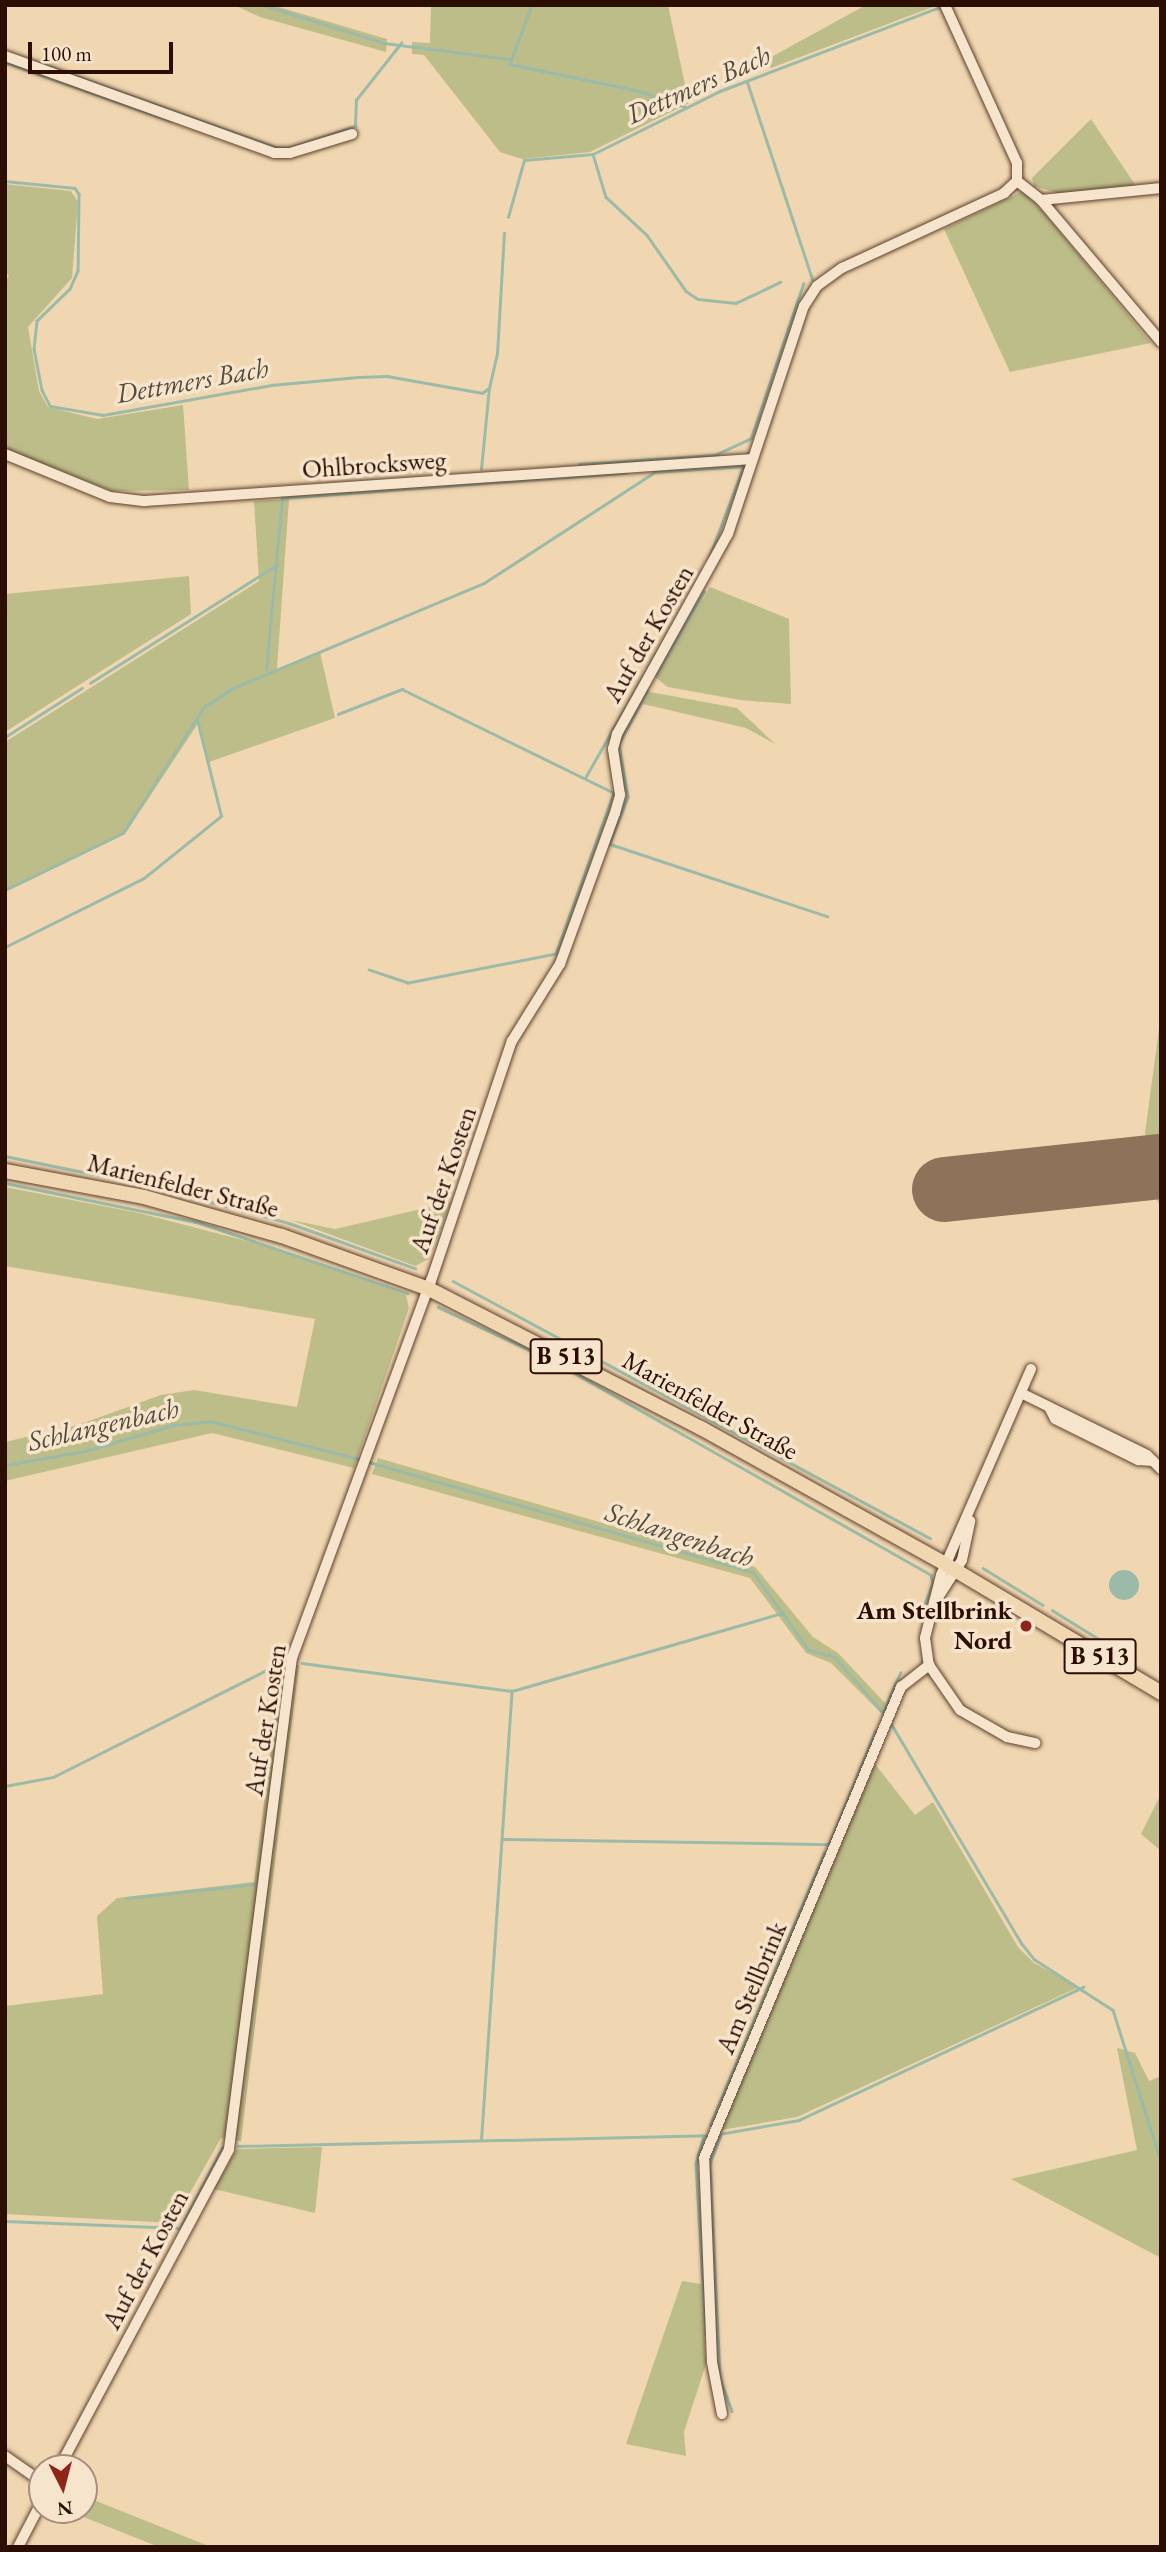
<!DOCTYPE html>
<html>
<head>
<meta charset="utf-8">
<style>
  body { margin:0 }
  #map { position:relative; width:1166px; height:2552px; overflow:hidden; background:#f1d7b1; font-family:"EB Garamond",serif }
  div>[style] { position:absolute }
  .green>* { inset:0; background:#bdbd89 }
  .water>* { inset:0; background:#9bbaa8 }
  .round { border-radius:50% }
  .stream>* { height:2.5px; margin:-1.25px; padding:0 1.25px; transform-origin:1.25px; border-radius:1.25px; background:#9bbaa8 }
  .runway>* { height:65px; margin:-32.5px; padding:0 32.5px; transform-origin:32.5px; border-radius:32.5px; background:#8e725a }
  .roads { filter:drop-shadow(0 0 2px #5d402e) drop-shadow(0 0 2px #5d402e) }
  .minor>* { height:10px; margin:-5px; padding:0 5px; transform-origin:5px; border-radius:5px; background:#f6e5cc }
  .primary>* { height:14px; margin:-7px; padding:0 7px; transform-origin:7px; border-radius:7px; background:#f1d7b1 }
  .dots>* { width:19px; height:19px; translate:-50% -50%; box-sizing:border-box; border:4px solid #f6e5cc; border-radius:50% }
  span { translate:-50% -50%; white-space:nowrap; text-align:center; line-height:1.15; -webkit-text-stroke:7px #f6e5cc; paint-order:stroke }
  .shield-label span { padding:2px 5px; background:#f6e5cc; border:2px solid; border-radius:5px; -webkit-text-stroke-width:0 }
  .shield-label { font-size:24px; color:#2c0d02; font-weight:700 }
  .street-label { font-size:26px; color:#2c0d02 }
  .poi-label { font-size:26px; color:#2c0d02; font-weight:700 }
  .right { translate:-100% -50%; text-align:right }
  .water-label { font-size:28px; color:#534a3c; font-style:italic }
  .frame { position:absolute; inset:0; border:7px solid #2c0d02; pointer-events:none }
  .north { position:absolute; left:28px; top:2454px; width:70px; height:70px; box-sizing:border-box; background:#f6e5cc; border:2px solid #a58f7b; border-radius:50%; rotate:174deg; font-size:19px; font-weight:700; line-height:28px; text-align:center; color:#2c0d02 }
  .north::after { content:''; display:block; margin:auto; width:24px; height:32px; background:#8f2418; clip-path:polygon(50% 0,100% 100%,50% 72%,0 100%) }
  .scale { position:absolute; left:28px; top:42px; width:145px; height:32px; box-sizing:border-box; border:4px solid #2c0d02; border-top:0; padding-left:9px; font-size:21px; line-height:24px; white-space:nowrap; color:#2c0d02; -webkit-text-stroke:5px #f6e5cc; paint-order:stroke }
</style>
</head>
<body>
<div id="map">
  <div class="green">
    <i style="clip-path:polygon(234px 5px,272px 5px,387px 39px,386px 52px,260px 17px)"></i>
    <i style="clip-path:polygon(431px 5px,668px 5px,689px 103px,590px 152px,522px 159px,500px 152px,424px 55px,412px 54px,412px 42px,430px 43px)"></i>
    <i style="clip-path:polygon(866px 5px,938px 5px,771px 68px,766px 60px)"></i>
    <i style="clip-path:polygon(1091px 119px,1136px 186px,1070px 197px,1034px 186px,1032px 178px)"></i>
    <i style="clip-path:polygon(5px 184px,71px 191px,78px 202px,72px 278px,28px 327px,39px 391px,48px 407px,97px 419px,183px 405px,189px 490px,112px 491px,5px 449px,5px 280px,9px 276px,5px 271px)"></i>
    <i style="clip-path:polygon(1023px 191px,1045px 214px,1151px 343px,1010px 372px,944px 229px)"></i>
    <i style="clip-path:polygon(289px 499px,277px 669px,320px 652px,335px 718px,209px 762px,199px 722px,125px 834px,5px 892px,5px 742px,259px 581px,254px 501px)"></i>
    <i style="clip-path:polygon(189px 576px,191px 614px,5px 732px,5px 594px)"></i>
    <i style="clip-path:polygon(710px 587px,789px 619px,791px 704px,740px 700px,668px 687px,656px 678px)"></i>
    <i style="clip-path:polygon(650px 692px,737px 708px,775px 744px,746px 728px,643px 704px)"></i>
    <i style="clip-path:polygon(1161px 1014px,1161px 1209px,1148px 1181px,1145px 1133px)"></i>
    <i style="clip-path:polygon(5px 1187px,139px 1213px,277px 1249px,406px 1295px,409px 1308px,354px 1468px,212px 1433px,5px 1481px,5px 1442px,78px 1425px,161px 1395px,194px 1390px,297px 1407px,315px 1319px,5px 1266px)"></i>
    <i style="clip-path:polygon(451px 1202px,429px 1259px,415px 1266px,291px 1220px,335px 1229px)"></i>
    <i style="clip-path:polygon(378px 1458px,755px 1567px,813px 1637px,838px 1653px,885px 1703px,881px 1713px,831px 1663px,806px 1653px,750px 1578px,372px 1474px)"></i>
    <i style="clip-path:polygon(299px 1665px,241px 2141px,221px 2138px,173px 2223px,5px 2214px,5px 2006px,103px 1994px,97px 1916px,117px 1898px,254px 1882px,281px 1668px)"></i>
    <i style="clip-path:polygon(875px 1764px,915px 1815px,933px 1802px,1018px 1947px,1034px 1963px,1079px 1987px,797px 2117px,721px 2130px)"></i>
    <i style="clip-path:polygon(1161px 1794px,1161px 1851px,1141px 1834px)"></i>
    <i style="clip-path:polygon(1117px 2048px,1135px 2053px,1149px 2081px,1161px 2076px,1161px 2258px,1011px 2179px,1137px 2150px)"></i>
    <i style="clip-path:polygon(322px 2147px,315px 2213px,214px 2189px,237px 2149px)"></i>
    <i style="clip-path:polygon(682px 2281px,701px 2284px,706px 2364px,684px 2432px,686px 2456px,626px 2444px)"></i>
    <i style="clip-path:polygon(84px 2496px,211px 2547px,159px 2547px,66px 2510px,84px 2510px)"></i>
  </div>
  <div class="water">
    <i class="round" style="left:1109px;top:1570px;width:30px;height:30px"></i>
  </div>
  <div class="stream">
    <i style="left:263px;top:5px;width:127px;rotate:17.4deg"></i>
    <i style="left:384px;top:43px;width:128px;rotate:7.2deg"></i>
    <i style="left:532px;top:5px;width:63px;rotate:110.4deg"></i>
    <i style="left:510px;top:64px;width:132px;rotate:11.8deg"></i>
    <i style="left:639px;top:91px;width:50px;rotate:18.8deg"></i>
    <i style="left:5px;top:62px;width:176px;rotate:19.6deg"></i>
    <i style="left:45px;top:65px;width:244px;rotate:19.6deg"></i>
    <i style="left:275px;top:147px;width:13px;rotate:4deg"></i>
    <i style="left:288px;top:148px;width:71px;rotate:-18.2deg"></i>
    <i style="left:355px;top:126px;width:26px;rotate:-88deg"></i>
    <i style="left:356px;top:100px;width:73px;rotate:-51.7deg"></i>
    <i style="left:747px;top:81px;width:210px;rotate:71.7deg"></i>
    <i style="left:593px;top:154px;width:45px;rotate:73.2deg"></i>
    <i style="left:606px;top:197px;width:56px;rotate:42.8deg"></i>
    <i style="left:647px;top:235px;width:68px;rotate:55.1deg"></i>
    <i style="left:686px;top:291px;width:14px;rotate:34deg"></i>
    <i style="left:698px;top:299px;width:38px;rotate:6deg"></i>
    <i style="left:736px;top:303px;width:49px;rotate:-25.5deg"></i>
    <i style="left:5px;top:181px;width:70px;rotate:5.7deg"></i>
    <i style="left:75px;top:188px;width:7px;rotate:56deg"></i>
    <i style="left:79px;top:194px;width:77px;rotate:90.7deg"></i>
    <i style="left:78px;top:271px;width:20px;rotate:114deg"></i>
    <i style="left:70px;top:289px;width:46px;rotate:135.9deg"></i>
    <i style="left:37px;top:321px;width:28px;rotate:96deg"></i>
    <i style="left:34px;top:349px;width:42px;rotate:79deg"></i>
    <i style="left:42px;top:390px;width:18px;rotate:63deg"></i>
    <i style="left:50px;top:406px;width:54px;rotate:9.6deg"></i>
    <i style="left:103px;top:415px;width:171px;rotate:-10.1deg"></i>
    <i style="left:271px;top:385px;width:87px;rotate:-5.3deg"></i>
    <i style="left:358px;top:377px;width:29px;rotate:-2deg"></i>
    <i style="left:387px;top:376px;width:97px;rotate:10.1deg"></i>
    <i style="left:482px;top:393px;width:9px;rotate:-36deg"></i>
    <i style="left:489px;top:388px;width:35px;rotate:-77deg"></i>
    <i style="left:497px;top:354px;width:121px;rotate:-86.7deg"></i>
    <i style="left:508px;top:217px;width:59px;rotate:-74.3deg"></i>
    <i style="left:524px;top:160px;width:69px;rotate:-5deg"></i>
    <i style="left:593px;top:154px;width:142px;rotate:-26.4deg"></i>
    <i style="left:720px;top:91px;width:235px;rotate:-20.9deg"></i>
    <i style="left:579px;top:464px;width:136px;rotate:-3.8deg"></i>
    <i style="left:715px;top:455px;width:40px;rotate:-25deg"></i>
    <i style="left:751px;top:438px;width:163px;rotate:-71.3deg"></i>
    <i style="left:481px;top:469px;width:81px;rotate:-84.4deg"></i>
    <i style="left:266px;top:670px;width:173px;rotate:-84.7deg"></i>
    <i style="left:282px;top:498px;width:345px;rotate:-4.2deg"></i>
    <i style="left:656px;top:675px;width:96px;rotate:-60deg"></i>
    <i style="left:90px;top:683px;width:222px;rotate:-32.3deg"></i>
    <i style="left:648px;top:691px;width:60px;rotate:118.7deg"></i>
    <i style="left:619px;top:744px;width:54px;rotate:80.4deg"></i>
    <i style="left:628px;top:797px;width:50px;rotate:111deg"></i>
    <i style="left:610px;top:844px;width:229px;rotate:18.4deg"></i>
    <i style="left:338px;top:714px;width:69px;rotate:-21.3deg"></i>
    <i style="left:402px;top:689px;width:236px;rotate:26.1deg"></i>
    <i style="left:614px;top:793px;width:171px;rotate:109.8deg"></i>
    <i style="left:556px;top:954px;width:151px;rotate:168.9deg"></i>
    <i style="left:408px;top:983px;width:41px;rotate:-161.6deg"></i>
    <i style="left:5px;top:737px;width:91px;rotate:-32.5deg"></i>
    <i style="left:585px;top:778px;width:206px;rotate:-60.3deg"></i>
    <i style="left:5px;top:890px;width:131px;rotate:-25.8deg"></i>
    <i style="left:123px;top:833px;width:150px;rotate:-57.3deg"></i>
    <i style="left:204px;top:707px;width:35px;rotate:-33deg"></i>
    <i style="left:233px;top:688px;width:272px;rotate:-22.7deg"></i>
    <i style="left:484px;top:583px;width:204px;rotate:-33deg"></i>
    <i style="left:655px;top:472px;width:89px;rotate:-3.9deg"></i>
    <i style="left:744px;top:466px;width:99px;rotate:110.6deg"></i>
    <i style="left:5px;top:947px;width:155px;rotate:-26.4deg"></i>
    <i style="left:144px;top:878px;width:99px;rotate:-38.8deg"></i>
    <i style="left:221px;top:816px;width:99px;rotate:-104deg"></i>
    <i style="left:5px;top:1156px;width:146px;rotate:11.5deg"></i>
    <i style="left:148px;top:1185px;width:146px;rotate:15.1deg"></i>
    <i style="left:289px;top:1223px;width:134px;rotate:19.7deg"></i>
    <i style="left:5px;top:1183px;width:196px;rotate:11.5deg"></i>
    <i style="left:197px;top:1222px;width:222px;rotate:18.7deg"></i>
    <i style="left:453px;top:1281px;width:542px;rotate:28.32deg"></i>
    <i style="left:438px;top:1307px;width:129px;rotate:25.2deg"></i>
    <i style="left:555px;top:1362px;width:432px;rotate:29.5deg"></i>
    <i style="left:931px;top:1575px;width:8px;rotate:76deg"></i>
    <i style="left:933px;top:1583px;width:30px;rotate:110deg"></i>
    <i style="left:369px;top:1462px;width:399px;rotate:16deg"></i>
    <i style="left:753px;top:1572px;width:96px;rotate:54.3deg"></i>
    <i style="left:809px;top:1650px;width:27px;rotate:15deg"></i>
    <i style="left:835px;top:1657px;width:77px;rotate:49.2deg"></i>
    <i style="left:5px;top:1465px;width:81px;rotate:-9.9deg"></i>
    <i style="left:85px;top:1451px;width:93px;rotate:-16.3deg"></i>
    <i style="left:174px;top:1425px;width:36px;rotate:-6deg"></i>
    <i style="left:210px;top:1421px;width:158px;rotate:14.3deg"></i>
    <i style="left:983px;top:1568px;width:70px;rotate:31.7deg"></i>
    <i style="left:1052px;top:1610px;width:89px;rotate:31.7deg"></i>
    <i style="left:302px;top:1663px;width:212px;rotate:7.6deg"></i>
    <i style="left:512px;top:1691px;width:282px;rotate:-16.1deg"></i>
    <i style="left:883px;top:1712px;width:43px;rotate:-66.4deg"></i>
    <i style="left:889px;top:1720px;width:261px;rotate:59.3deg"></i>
    <i style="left:1022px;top:1944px;width:19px;rotate:51deg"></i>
    <i style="left:1034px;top:1959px;width:94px;rotate:32.8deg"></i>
    <i style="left:1113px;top:2010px;width:158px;rotate:72.4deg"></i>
    <i style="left:5px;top:1786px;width:49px;rotate:-10.6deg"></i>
    <i style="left:53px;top:1777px;width:259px;rotate:-26.6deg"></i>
    <i style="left:502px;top:1839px;width:327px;rotate:0.9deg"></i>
    <i style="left:829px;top:1844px;width:122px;rotate:-67.8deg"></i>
    <i style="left:127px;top:1898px;width:130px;rotate:-6.2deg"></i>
    <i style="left:710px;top:2125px;width:295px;rotate:-67.3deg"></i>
    <i style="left:719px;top:2134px;width:81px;rotate:-9.9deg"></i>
    <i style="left:799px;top:2120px;width:314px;rotate:-25.1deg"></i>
    <i style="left:721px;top:2135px;width:31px;rotate:111deg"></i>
    <i style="left:710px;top:2164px;width:214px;rotate:87.3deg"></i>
    <i style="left:720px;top:2378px;width:35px;rotate:70deg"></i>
    <i style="left:704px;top:2136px;width:29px;rotate:106deg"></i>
    <i style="left:696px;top:2164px;width:171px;rotate:86.7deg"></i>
    <i style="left:481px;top:2140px;width:450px;rotate:-86.1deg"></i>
    <i style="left:238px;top:2146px;width:469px;rotate:-1.3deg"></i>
    <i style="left:5px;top:2221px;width:175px;rotate:2.3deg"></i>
    <i style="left:180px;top:2228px;width:90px;rotate:-62.3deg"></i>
  </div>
  <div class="runway">
    <i style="left:944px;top:1189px;width:218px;rotate:-6.1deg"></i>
  </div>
  <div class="roads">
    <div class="minor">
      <i style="left:945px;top:5px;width:174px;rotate:65.5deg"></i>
      <i style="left:1017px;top:163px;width:18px;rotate:90deg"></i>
      <i style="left:5px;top:56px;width:286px;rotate:19.8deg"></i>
      <i style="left:274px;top:153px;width:16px"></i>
      <i style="left:290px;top:153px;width:65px;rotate:-17deg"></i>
      <i style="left:1017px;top:181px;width:31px;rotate:38deg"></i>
      <i style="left:1041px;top:200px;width:186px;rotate:49.8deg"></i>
      <i style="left:1041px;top:200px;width:121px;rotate:-5.7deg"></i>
      <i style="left:5px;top:454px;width:113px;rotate:22.3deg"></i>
      <i style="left:110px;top:497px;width:35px;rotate:7deg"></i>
      <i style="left:145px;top:501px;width:609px;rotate:-3.95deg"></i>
      <i style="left:1031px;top:1369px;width:225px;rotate:113.6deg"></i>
      <i style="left:941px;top:1575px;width:65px;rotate:104.3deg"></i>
      <i style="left:925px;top:1638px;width:27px;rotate:82deg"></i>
      <i style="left:929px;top:1665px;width:55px;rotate:55.4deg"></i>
      <i style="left:960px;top:1710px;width:54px;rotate:29.9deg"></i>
      <i style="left:1007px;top:1737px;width:29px;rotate:12deg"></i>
      <i style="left:1021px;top:1393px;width:140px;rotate:26.2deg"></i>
      <i style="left:1147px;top:1455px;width:20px;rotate:45deg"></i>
      <i style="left:1049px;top:1407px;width:13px;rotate:63deg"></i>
      <i style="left:1055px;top:1419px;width:93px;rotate:26.3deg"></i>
      <i style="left:1138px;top:1460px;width:15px;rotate:4deg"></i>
      <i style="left:937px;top:1599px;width:46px;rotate:-57.3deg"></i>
      <i style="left:962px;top:1560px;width:40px;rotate:-78deg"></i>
      <i style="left:722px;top:2414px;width:53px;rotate:-100.9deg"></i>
      <i style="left:712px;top:2362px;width:204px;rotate:-92.2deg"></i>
      <i style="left:704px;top:2158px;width:511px;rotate:-67.3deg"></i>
      <i style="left:901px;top:1687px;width:36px;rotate:-38deg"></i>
      <i style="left:5px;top:2456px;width:45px;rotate:35.1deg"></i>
      <i style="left:59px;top:2468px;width:361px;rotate:-61.9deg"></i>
      <i style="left:229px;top:2149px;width:495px;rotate:-82.7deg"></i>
      <i style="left:292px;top:1658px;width:402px;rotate:-69.8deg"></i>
      <i style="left:431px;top:1281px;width:253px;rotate:-71.4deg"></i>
      <i style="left:512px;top:1041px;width:91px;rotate:-58.1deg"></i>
      <i style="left:560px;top:964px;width:161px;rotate:-70deg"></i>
      <i style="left:615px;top:813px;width:19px;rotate:-74deg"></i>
      <i style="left:620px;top:795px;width:47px;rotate:-98.7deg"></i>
      <i style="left:613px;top:749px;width:16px;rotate:-75deg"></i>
      <i style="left:617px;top:734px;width:229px;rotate:-61deg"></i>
      <i style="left:728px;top:534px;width:240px;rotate:-71.6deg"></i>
      <i style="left:804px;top:306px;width:24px;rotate:-57deg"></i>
      <i style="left:817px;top:286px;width:31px;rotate:-36deg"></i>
      <i style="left:842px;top:268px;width:179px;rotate:-24.8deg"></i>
      <i style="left:1004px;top:193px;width:18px;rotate:-43deg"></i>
      <i style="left:18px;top:2547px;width:52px;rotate:-62.4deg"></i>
    </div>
    <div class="primary">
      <i style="left:5px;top:1171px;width:141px;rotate:10.6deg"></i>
      <i style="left:144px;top:1197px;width:143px;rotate:15.8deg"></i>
      <i style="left:282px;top:1236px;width:156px;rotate:19.8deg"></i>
      <i style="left:429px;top:1289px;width:305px;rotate:27.1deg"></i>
      <i style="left:701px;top:1428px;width:279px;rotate:29.1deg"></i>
      <i style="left:945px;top:1564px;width:252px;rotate:30.8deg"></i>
    </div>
  </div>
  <div class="dots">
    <i style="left:1026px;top:1626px;background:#8f2418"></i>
  </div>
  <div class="shield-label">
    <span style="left:566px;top:1356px">B 513</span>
    <span style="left:1100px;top:1656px">B 513</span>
  </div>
  <div class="street-label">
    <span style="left:374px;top:465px;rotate:-4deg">Ohlbrocksweg</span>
    <span style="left:649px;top:634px;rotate:-60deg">Auf der Kosten</span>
    <span style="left:444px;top:1180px;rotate:-71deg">Auf der Kosten</span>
    <span style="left:183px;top:1186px;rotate:14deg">Marienfelder Straße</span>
    <span style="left:710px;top:1406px;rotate:29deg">Marienfelder Straße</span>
    <span style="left:266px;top:1720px;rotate:-81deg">Auf der Kosten</span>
    <span style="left:752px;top:1988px;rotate:-67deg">Am Stellbrink</span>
    <span style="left:146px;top:2260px;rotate:-62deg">Auf der Kosten</span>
  </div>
  <div class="poi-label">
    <span class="right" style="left:1012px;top:1626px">Am Stellbrink<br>Nord</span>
  </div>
  <div class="water-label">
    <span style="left:698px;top:84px;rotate:-24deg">Dettmers Bach</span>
    <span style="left:192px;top:380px;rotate:-10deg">Dettmers Bach</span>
    <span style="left:103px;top:1424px;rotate:-13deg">Schlangenbach</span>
    <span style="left:680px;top:1534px;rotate:18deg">Schlangenbach</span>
  </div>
  <div class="frame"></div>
  <div class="north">N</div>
  <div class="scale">100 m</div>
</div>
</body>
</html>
